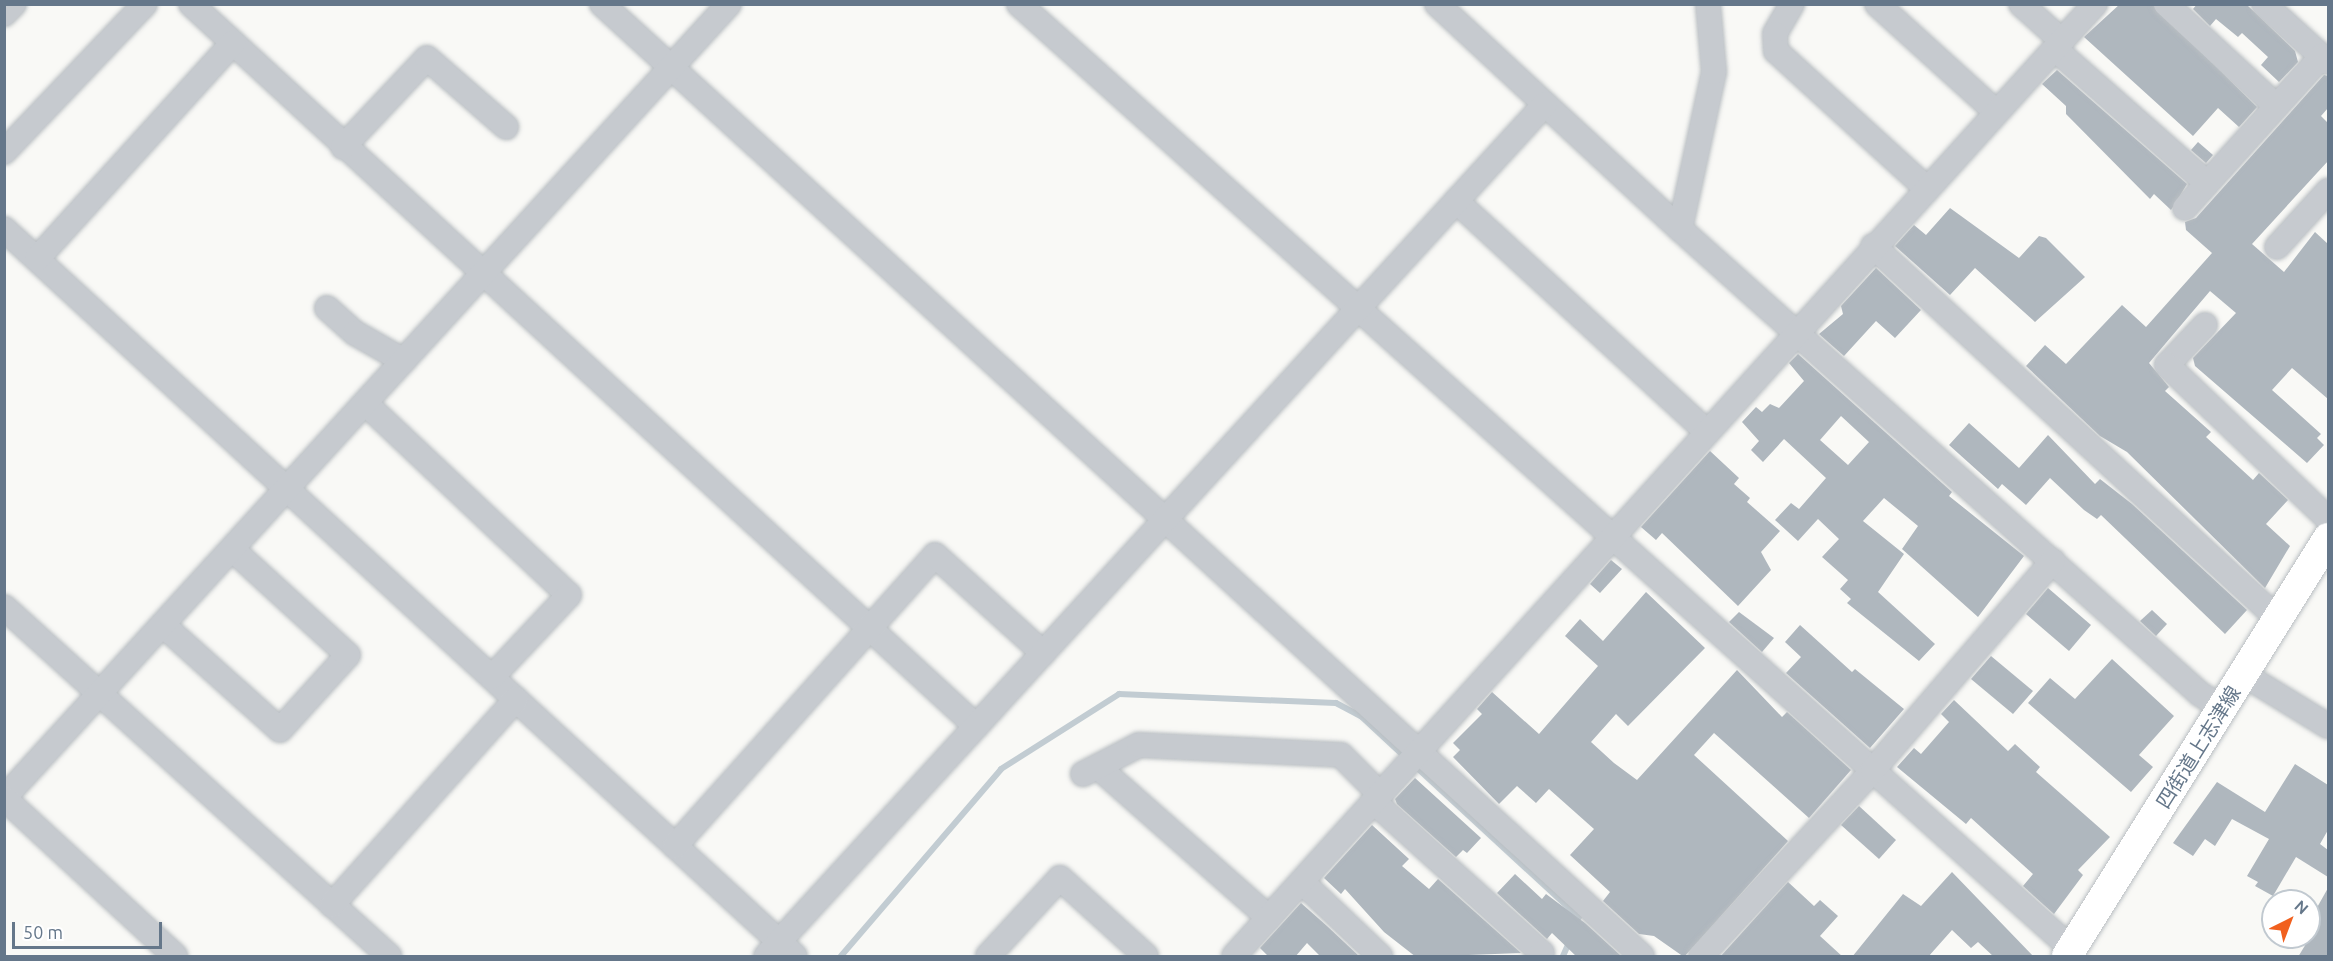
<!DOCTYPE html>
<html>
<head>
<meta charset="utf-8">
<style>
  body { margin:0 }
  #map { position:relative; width:2333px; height:961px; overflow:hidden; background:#f9f9f6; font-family:Ubuntu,"Noto Sans JP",sans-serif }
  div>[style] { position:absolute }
  .stream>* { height:6px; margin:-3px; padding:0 3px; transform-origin:3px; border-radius:3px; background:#c2ccd2 }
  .building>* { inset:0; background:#afb7be }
  .roads { filter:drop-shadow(0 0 2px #b9bec2) drop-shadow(0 0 2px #b9bec2) }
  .minor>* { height:24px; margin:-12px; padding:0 12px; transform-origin:12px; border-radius:12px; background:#c6cacf }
  .major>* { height:30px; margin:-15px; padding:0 15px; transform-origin:15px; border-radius:15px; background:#fff }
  span { translate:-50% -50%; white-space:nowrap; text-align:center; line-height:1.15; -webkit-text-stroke:6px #fff; paint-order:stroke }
  .street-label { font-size:20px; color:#65778a }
  .frame { position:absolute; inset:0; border:6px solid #65778a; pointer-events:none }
  .north { position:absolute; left:2261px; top:889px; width:60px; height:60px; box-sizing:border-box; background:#fff; border:2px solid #c1c9d0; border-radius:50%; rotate:42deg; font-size:16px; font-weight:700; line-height:24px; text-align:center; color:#65778a }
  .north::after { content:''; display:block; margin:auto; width:21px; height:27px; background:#f1601e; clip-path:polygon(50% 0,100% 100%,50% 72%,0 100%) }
  .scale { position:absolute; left:12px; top:922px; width:150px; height:27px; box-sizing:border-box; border:3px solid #65778a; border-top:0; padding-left:8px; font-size:18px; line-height:21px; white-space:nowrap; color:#65778a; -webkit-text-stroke:4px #fff; paint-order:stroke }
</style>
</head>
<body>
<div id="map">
  <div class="stream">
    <i style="left:1414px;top:765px;width:224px;rotate:42.7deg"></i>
    <i style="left:1579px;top:917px;width:9px;rotate:117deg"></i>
    <i style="left:841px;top:956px;width:246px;rotate:-49.4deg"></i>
    <i style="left:1001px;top:769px;width:140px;rotate:-32.4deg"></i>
    <i style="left:1119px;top:694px;width:217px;rotate:2.4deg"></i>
    <i style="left:1336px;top:703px;width:30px;rotate:28deg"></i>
    <i style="left:1362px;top:717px;width:60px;rotate:43deg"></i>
    <i style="left:1563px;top:956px;width:17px;rotate:-66deg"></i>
  </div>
  <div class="building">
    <i style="clip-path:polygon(2120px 4px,2152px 4px,2257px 107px,2239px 127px,2218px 108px,2193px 136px,2084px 37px)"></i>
    <i style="clip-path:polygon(2197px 4px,2246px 4px,2295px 51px,2298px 62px,2279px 82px,2261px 65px,2268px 57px,2242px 33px,2238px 37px,2216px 19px,2210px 26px,2193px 9px)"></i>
    <i style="clip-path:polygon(2057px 70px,2187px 184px,2171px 210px,2154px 194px,2150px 199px,2066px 114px,2066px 106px,2042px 84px)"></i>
    <i style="clip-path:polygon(2324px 75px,2328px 76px,2328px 108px,2321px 116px,2328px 123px,2328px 161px,2252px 244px,2284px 272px,2315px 232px,2328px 244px,2328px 399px,2292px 368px,2272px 390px,2321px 434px,2317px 438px,2324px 445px,2307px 463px,2195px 366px,2193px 358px,2236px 313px,2210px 291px,2149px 363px,2169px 387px,2165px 391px,2211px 432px,2206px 437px,2253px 480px,2259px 473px,2288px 500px,2266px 524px,2290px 546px,2265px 588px,2127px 452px,2100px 436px,2026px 366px,2045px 345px,2066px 364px,2122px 305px,2146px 327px,2212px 253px,2186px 230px,2185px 222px,2196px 218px)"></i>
    <i style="clip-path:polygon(2198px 142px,2213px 155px,2206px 163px,2191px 150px)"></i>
    <i style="clip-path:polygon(1950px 208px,2019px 258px,2039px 236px,2046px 238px,2085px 277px,2035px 322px,1975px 268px,1950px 295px,1895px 246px,1914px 225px,1926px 235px)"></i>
    <i style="clip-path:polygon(1876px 268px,1921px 310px,1895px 338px,1876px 321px,1844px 356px,1819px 334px,1843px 314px,1841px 306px)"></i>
    <i style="clip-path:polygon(evenodd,1798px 354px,1952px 492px,1949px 496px,2024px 556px,1978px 617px,1902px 549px,1918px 526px,1884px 498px,1863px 521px,1904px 554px,1878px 592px,1935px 644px,1919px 661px,1847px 603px,1851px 599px,1840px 589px,1848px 580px,1822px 557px,1839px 539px,1818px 519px,1798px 541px,1775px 520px,1791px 503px,1799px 509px,1826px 478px,1784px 439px,1763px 462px,1751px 450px,1759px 441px,1742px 422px,1756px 407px,1762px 412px,1770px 404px,1779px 408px,1804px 381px,1789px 363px,1798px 354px,1841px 416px,1869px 442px,1848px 465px,1820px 440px,1841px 416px)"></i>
    <i style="clip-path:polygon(1969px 423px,2019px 468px,2048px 435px,2095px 484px,2100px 479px,2132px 504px,2247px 610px,2225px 634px,2101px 515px,2097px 519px,2084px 510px,2050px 478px,2026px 505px,2002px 484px,1998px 489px,1949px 445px)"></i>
    <i style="clip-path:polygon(1710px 451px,1739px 478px,1734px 484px,1750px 498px,1747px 502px,1780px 531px,1761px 552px,1771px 570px,1738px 606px,1662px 533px,1656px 540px,1641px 527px)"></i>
    <i style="clip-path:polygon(1611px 560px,1622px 569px,1600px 593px,1590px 584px)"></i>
    <i style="clip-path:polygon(2048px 588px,2091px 625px,2069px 651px,2026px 614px)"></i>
    <i style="clip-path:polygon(1646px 592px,1705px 648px,1628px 726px,1616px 714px,1591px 742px,1614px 763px,1637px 780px,1737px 670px,1782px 717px,1787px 712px,1851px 770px,1809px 818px,1714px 733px,1694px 755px,1788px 841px,1684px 957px,1654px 936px,1639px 934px,1603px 901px,1610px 892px,1570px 855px,1594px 829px,1549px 789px,1536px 803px,1517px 786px,1499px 804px,1453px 757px,1460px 750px,1453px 743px,1482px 714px,1477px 709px,1492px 692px,1539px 734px,1598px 666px,1565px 636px,1580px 619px,1603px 641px)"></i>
    <i style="clip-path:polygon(2152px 610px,2167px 624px,2156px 636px,2140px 621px)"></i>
    <i style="clip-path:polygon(1739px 612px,1774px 638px,1762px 652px,1729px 622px)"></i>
    <i style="clip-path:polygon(1800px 625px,1852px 672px,1855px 669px,1904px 709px,1870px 748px,1786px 673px,1801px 657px,1785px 642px)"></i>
    <i style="clip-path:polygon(1991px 656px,2033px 691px,2013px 714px,1971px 679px)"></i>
    <i style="clip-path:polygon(2112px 659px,2174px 716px,2139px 755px,2153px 767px,2131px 792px,2028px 703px,2050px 678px,2075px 699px)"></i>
    <i style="clip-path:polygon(1954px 700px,2008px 751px,2015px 744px,2040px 767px,2036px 772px,2110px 837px,2078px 870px,2083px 875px,2054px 914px,2023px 886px,2033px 874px,1971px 818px,1966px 824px,1897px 767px,1914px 748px,1921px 754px,1949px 722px,1941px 714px)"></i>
    <i style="clip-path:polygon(2295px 764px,2328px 785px,2328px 830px,2320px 844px,2328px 850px,2328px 877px,2296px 857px,2273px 896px,2255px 886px,2258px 882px,2247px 876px,2269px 839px,2232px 819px,2215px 846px,2205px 839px,2193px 856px,2173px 843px,2217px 782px,2265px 812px)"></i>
    <i style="clip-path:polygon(1415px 778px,1481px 838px,1467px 853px,1463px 850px,1456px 857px,1397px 804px,1395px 799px)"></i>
    <i style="clip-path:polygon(1859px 806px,1896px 840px,1879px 859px,1841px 825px)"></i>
    <i style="clip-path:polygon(1372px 825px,1409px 859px,1402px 866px,1429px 889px,1438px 879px,1521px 953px,1416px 957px,1384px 932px,1345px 889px,1341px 894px,1324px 878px)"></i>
    <i style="clip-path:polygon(1952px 872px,2034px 957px,1994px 957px,1978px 942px,1971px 948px,1952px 930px,1928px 957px,1852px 957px,1903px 894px,1921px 906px)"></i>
    <i style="clip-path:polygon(1515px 874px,1542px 899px,1546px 894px,1585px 923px,1620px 955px,1577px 957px,1552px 933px,1547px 939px,1497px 893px)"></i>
    <i style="clip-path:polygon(1788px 882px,1814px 906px,1820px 900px,1838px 916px,1820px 936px,1843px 957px,1720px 957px)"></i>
    <i style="clip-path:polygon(2328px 888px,2328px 957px,2298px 957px,2318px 924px,2310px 920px)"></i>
    <i style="clip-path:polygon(1301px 903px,1327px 926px,1360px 957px,1321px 957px,1307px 943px,1295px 957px,1269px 957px,1260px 948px)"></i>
  </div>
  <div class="roads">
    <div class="minor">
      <i style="left:191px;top:4px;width:1067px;rotate:42.61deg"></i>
      <i style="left:602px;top:4px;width:1410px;rotate:42.47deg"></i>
      <i style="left:1019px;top:4px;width:1415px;rotate:41.91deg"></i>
      <i style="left:1437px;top:4px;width:331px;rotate:42.8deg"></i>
      <i style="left:1680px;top:229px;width:698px;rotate:41.8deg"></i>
      <i style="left:2200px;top:694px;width:26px;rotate:32deg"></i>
      <i style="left:1792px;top:4px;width:34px;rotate:120deg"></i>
      <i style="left:1775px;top:34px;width:17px;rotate:87deg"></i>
      <i style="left:1776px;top:51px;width:205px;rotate:42.4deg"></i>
      <i style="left:1877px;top:4px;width:161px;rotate:42.2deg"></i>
      <i style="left:2021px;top:4px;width:55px;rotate:42.1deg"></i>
      <i style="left:2166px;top:4px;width:150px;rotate:42.8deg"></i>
      <i style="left:2264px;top:4px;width:86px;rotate:42.2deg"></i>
      <i style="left:4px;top:14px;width:14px;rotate:-45deg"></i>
      <i style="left:2055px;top:49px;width:203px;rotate:41.4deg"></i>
      <i style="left:343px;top:147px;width:122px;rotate:-46.7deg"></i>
      <i style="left:427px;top:58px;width:105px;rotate:41.1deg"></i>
      <i style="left:4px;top:152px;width:204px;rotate:-46.4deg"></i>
      <i style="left:1456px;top:201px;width:341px;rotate:42.6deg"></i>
      <i style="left:2185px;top:208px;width:205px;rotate:-48deg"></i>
      <i style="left:4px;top:229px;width:1074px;rotate:42.59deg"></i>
      <i style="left:1680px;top:229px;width:161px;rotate:-77.8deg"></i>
      <i style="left:1714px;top:72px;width:68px;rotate:-95deg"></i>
      <i style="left:1873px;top:246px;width:551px;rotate:42.64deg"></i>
      <i style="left:2277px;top:247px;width:76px;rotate:-47.7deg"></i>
      <i style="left:37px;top:259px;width:292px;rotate:-47.8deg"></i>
      <i style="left:327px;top:308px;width:38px;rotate:42deg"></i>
      <i style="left:355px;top:333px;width:56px;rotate:29.7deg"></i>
      <i style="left:2205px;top:325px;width:55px;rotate:133.5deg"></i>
      <i style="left:2167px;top:365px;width:223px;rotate:43.7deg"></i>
      <i style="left:365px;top:403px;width:280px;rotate:43.3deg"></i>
      <i style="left:569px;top:595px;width:112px;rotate:133.2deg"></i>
      <i style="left:4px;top:607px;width:520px;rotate:42.19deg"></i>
      <i style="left:163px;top:625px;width:157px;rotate:41.9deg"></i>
      <i style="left:280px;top:730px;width:101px;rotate:-47.8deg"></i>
      <i style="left:348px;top:655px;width:157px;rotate:-137.6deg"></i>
      <i style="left:2243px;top:674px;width:100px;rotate:31.5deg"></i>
      <i style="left:1098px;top:767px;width:228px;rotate:41.4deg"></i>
      <i style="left:1083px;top:774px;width:63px;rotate:-27.4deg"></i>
      <i style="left:1139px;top:745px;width:202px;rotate:2.8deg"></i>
      <i style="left:1341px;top:755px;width:54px;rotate:45deg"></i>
      <i style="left:4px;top:798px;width:1075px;rotate:-47.6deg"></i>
      <i style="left:4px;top:798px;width:233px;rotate:42.7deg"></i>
      <i style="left:1373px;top:801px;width:227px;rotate:42deg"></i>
      <i style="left:1542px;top:953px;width:4px;rotate:135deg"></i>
      <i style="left:675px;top:846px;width:390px;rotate:-48.2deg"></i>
      <i style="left:935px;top:555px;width:146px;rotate:42.2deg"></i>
      <i style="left:1302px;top:882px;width:108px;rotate:43.5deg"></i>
      <i style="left:332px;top:905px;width:276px;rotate:-48.2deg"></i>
      <i style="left:766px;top:956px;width:1154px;rotate:-47.56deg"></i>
      <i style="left:988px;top:956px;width:106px;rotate:-47.3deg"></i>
      <i style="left:1060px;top:878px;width:116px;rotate:42.2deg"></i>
      <i style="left:1234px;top:956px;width:1284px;rotate:-47.87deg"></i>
      <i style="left:1701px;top:956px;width:253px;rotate:-47.2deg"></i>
      <i style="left:1873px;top:770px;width:276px;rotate:-49.3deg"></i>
    </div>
    <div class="major">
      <i style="left:2067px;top:956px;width:493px;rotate:-58deg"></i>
    </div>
  </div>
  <div class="street-label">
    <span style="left:2198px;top:747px;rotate:-58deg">四街道上志津線</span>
  </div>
  <div class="frame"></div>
  <div class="north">N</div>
  <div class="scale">50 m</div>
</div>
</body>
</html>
